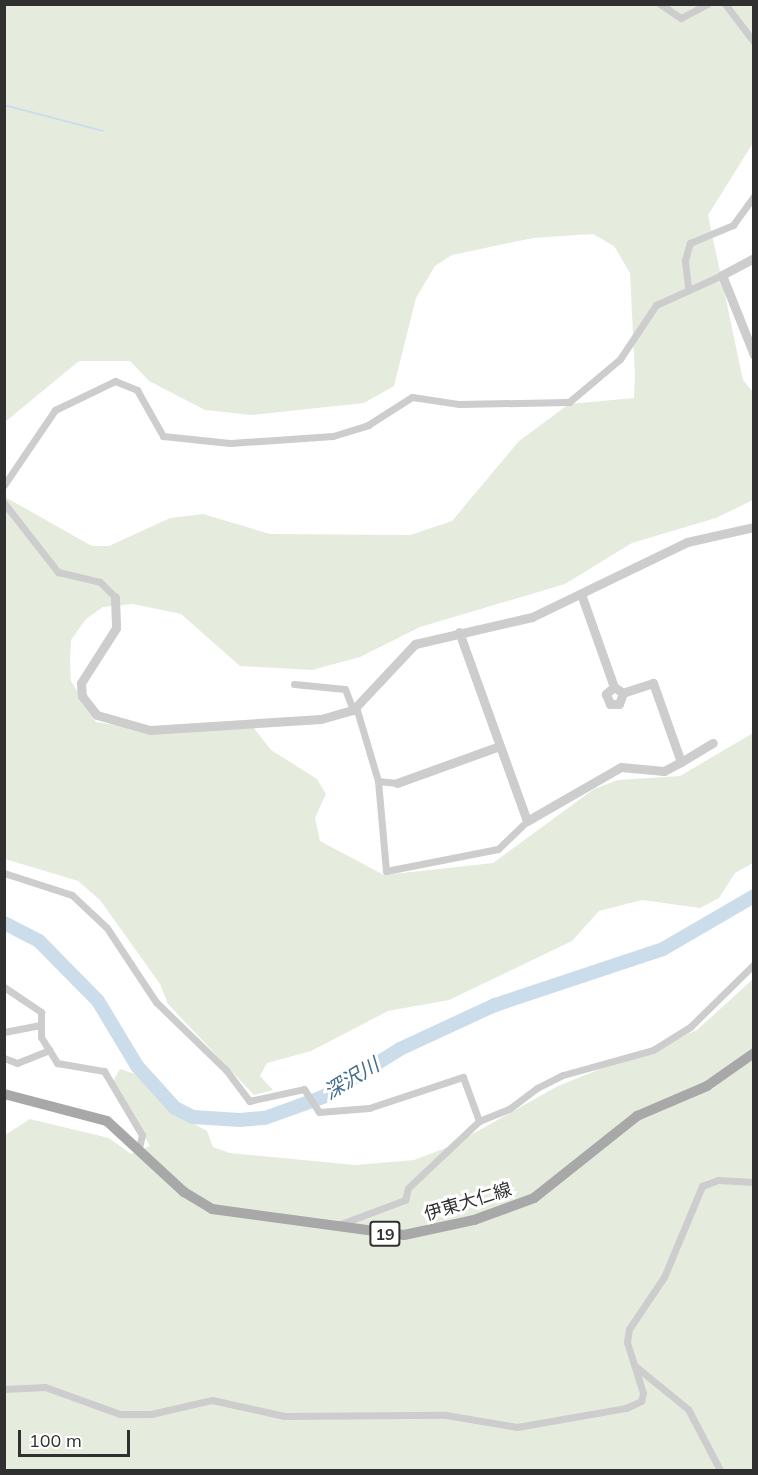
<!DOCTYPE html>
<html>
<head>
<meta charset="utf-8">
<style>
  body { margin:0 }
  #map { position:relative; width:758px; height:1475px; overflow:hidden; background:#fff; font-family:Mulish,"Noto Sans JP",sans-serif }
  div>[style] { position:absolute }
  .green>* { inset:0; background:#e5ecde }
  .stream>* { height:2px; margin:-1px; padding:0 1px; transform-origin:1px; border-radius:1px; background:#cbddeb }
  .river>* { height:14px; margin:-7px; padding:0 7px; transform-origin:7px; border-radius:7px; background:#cbddeb }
  .minor>* { height:7px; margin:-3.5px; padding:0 3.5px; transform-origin:3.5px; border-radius:3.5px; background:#cdcdcd }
  .tertiary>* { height:9px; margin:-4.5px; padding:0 4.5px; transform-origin:4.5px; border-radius:4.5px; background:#cdcdcd }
  .primary>* { height:10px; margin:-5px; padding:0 5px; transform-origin:5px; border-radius:5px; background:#a8a8a8 }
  span { translate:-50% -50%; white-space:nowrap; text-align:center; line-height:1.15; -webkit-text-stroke:6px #fff; paint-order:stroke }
  .shield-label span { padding:2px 4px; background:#fff; border:2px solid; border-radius:4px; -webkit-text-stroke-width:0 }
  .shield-label { font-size:16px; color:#303030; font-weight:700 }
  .street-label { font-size:18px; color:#303030 }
  .water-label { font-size:20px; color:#416d8e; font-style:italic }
  .frame { position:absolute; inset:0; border:6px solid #303030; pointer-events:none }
  .scale { position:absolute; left:18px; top:1430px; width:112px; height:27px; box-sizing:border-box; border:3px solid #303030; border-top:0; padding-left:8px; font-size:18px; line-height:21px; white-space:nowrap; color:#303030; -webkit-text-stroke:4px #fff; paint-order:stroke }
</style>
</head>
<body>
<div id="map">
  <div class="green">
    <i style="clip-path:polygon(5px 5px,753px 5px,753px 143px,708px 215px,743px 380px,753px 392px,753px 500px,716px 518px,632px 543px,565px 584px,420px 627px,360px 657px,312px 670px,240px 666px,181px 614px,133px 604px,103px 607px,86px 619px,71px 640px,70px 660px,71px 681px,96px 722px,143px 729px,253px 727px,271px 750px,317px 779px,326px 794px,315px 818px,320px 841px,384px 875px,493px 863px,594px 789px,618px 780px,680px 776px,753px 733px,753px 863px,735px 873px,719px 898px,700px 908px,642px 900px,599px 911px,572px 941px,449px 1000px,388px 1011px,311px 1051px,267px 1063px,260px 1076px,273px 1090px,254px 1095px,168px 1004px,160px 984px,100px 900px,78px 881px,5px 859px,5px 497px,92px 546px,109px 546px,170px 518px,203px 514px,270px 534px,410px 535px,452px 521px,519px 441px,569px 404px,634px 398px,635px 375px,630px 273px,614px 246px,593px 234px,533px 238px,452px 255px,435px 266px,416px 298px,394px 386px,364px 403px,251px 415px,205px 410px,149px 381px,130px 361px,79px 361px,5px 422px)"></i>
    <i style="clip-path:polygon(753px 979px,753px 1470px,5px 1470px,5px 1135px,30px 1119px,109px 1138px,131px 1154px,150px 1146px,113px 1081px,120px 1069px,135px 1074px,175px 1113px,207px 1131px,213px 1147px,230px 1153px,355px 1165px,414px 1160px,451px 1146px,558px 1086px,697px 1030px)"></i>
  </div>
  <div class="stream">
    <i style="left:4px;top:105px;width:102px;rotate:14.7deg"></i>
  </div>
  <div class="river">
    <i style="left:4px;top:923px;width:39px;rotate:27deg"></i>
    <i style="left:39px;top:941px;width:84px;rotate:45.5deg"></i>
    <i style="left:98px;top:1001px;width:76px;rotate:59deg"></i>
    <i style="left:137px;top:1066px;width:57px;rotate:47.9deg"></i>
    <i style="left:175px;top:1108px;width:20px;rotate:27deg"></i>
    <i style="left:193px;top:1117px;width:47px;rotate:3.7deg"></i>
    <i style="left:240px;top:1120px;width:25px;rotate:-5deg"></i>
    <i style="left:265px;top:1118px;width:62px;rotate:-19.9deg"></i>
    <i style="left:323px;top:1097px;width:91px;rotate:-31.9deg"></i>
    <i style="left:400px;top:1049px;width:105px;rotate:-24.9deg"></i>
    <i style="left:495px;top:1005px;width:177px;rotate:-18.4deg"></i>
    <i style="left:663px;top:949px;width:105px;rotate:-30.2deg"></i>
  </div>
  <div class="minor">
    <i style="left:660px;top:4px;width:25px;rotate:34deg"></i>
    <i style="left:681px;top:18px;width:30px;rotate:-28deg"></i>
    <i style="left:725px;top:4px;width:48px;rotate:52.7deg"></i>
    <i style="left:688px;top:286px;width:26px;rotate:-97deg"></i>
    <i style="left:685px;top:260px;width:18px;rotate:-74deg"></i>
    <i style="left:690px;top:243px;width:47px;rotate:-22.7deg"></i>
    <i style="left:733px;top:225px;width:36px;rotate:-54deg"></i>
    <i style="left:4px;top:485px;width:91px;rotate:-55.8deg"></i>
    <i style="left:55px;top:410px;width:67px;rotate:-25.8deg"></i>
    <i style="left:115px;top:381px;width:24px;rotate:22deg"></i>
    <i style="left:137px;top:390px;width:53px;rotate:60.5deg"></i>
    <i style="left:163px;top:436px;width:67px;rotate:6deg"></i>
    <i style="left:230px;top:443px;width:103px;rotate:-3.9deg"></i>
    <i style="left:333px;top:436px;width:37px;rotate:-17deg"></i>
    <i style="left:368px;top:425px;width:52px;rotate:-32.5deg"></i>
    <i style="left:412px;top:397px;width:48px;rotate:8.5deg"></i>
    <i style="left:459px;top:404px;width:110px;rotate:-1deg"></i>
    <i style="left:569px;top:402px;width:67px;rotate:-40.1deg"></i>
    <i style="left:620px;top:359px;width:65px;rotate:-56.3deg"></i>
    <i style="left:656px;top:305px;width:72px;rotate:-24.4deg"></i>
    <i style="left:4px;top:503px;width:88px;rotate:52deg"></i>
    <i style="left:58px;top:572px;width:43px;rotate:13.4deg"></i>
    <i style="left:100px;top:582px;width:21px;rotate:45deg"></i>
    <i style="left:294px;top:684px;width:51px;rotate:5.6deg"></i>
    <i style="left:345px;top:689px;width:22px;rotate:69deg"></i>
    <i style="left:356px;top:707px;width:77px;rotate:73.4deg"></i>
    <i style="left:378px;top:781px;width:19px;rotate:6deg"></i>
    <i style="left:378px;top:781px;width:90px;rotate:84.9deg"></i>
    <i style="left:386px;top:871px;width:114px;rotate:-11.1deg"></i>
    <i style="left:498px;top:849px;width:40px;rotate:-44deg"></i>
    <i style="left:4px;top:873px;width:71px;rotate:17.9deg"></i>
    <i style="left:72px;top:895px;width:48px;rotate:43.3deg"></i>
    <i style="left:107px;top:928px;width:89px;rotate:56.5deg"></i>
    <i style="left:156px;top:1002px;width:98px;rotate:44.2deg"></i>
    <i style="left:226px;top:1070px;width:39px;rotate:53deg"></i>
    <i style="left:249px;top:1101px;width:56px;rotate:-12.3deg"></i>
    <i style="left:304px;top:1089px;width:27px;rotate:57deg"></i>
    <i style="left:319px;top:1112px;width:50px;rotate:-4.6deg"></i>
    <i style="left:369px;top:1108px;width:99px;rotate:-18.3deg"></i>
    <i style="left:463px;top:1077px;width:47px;rotate:70deg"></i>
    <i style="left:4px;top:987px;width:45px;rotate:34deg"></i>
    <i style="left:41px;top:1012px;width:25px;rotate:90deg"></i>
    <i style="left:41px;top:1037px;width:31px;rotate:58deg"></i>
    <i style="left:57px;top:1063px;width:48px;rotate:9.7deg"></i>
    <i style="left:104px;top:1071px;width:74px;rotate:59.3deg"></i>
    <i style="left:142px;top:1135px;width:13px;rotate:103deg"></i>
    <i style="left:4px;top:1032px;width:37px;rotate:-11deg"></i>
    <i style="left:4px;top:1058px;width:14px;rotate:21deg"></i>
    <i style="left:17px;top:1063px;width:35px;rotate:-22deg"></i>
    <i style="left:338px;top:1225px;width:72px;rotate:-20.5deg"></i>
    <i style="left:405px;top:1200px;width:12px;rotate:-76deg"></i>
    <i style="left:408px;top:1188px;width:98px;rotate:-43.3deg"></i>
    <i style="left:479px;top:1121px;width:32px;rotate:-22deg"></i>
    <i style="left:509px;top:1109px;width:35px;rotate:-37deg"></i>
    <i style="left:537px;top:1088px;width:29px;rotate:-27deg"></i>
    <i style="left:563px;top:1075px;width:93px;rotate:-15.5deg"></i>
    <i style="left:653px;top:1050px;width:44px;rotate:-31.9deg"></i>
    <i style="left:690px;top:1027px;width:90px;rotate:-44.5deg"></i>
    <i style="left:635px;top:1366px;width:68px;rotate:39.1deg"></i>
    <i style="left:688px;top:1409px;width:69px;rotate:62.3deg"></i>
    <i style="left:4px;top:1389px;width:41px;rotate:-2.8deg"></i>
    <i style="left:45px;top:1387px;width:80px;rotate:19.8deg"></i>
    <i style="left:120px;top:1414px;width:31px"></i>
    <i style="left:151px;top:1414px;width:63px;rotate:-12.9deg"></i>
    <i style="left:212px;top:1400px;width:74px;rotate:12.5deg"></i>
    <i style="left:284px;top:1416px;width:162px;rotate:-0.4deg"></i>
    <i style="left:446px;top:1415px;width:72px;rotate:9.6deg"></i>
    <i style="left:517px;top:1427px;width:111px;rotate:-9.9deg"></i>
    <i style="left:626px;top:1408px;width:17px;rotate:-25deg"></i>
    <i style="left:641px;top:1401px;width:8px;rotate:-76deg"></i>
    <i style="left:643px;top:1393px;width:53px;rotate:-107.4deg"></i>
    <i style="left:627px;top:1342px;width:13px;rotate:-81deg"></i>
    <i style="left:629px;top:1329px;width:63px;rotate:-56.1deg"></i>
    <i style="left:664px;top:1277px;width:99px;rotate:-67.3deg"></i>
    <i style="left:702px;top:1186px;width:17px;rotate:-21deg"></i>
    <i style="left:718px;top:1180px;width:36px;rotate:3deg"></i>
  </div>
  <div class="tertiary">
    <i style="left:754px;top:258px;width:36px;rotate:152deg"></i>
    <i style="left:722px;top:275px;width:86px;rotate:68.2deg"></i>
    <i style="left:115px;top:597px;width:31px;rotate:88deg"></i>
    <i style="left:116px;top:628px;width:65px;rotate:122.5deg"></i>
    <i style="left:81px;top:683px;width:13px;rotate:86deg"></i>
    <i style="left:82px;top:696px;width:24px;rotate:52deg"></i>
    <i style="left:97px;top:715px;width:55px;rotate:15.8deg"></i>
    <i style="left:150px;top:730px;width:171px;rotate:-3.7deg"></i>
    <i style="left:321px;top:719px;width:33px;rotate:-16deg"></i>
    <i style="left:353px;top:710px;width:91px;rotate:-46.8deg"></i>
    <i style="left:415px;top:644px;width:120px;rotate:-13deg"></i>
    <i style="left:532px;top:617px;width:172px;rotate:-25.8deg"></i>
    <i style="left:687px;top:542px;width:69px;rotate:-12.6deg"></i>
    <i style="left:459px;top:632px;width:201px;rotate:70.2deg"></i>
    <i style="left:527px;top:821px;width:108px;rotate:-29.9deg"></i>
    <i style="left:621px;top:767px;width:43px;rotate:5.3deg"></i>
    <i style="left:664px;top:771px;width:19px;rotate:-28deg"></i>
    <i style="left:681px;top:762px;width:84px;rotate:-109.5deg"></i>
    <i style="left:653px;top:683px;width:32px;rotate:162deg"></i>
    <i style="left:623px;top:693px;width:11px;rotate:-146deg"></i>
    <i style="left:614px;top:687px;width:99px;rotate:-109.5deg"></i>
    <i style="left:614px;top:687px;width:11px;rotate:139deg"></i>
    <i style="left:606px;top:694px;width:11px;rotate:68deg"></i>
    <i style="left:610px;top:704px;width:9px"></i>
    <i style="left:619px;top:704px;width:12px;rotate:-70deg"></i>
    <i style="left:681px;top:762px;width:37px;rotate:-31deg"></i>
    <i style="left:397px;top:783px;width:109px;rotate:-19.8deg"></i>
  </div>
  <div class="primary">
    <i style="left:4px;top:1094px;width:106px;rotate:14.7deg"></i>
    <i style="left:107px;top:1121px;width:105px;rotate:42.7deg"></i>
    <i style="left:184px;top:1192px;width:33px;rotate:31deg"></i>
    <i style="left:212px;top:1209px;width:194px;rotate:7.7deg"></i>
    <i style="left:404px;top:1235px;width:72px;rotate:-12.1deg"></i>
    <i style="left:474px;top:1220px;width:64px;rotate:-20.1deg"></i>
    <i style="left:534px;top:1198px;width:132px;rotate:-38.5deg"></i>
    <i style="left:637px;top:1116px;width:76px;rotate:-23.2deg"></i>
    <i style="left:707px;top:1086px;width:57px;rotate:-35.1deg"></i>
  </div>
  <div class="shield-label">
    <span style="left:385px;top:1234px">19</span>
  </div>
  <div class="street-label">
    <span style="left:468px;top:1202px;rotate:-17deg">伊東大仁線</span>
  </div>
  <div class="water-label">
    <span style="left:351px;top:1078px;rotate:-31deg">深沢川</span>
  </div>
  <div class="frame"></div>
  <div class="scale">100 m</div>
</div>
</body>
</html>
